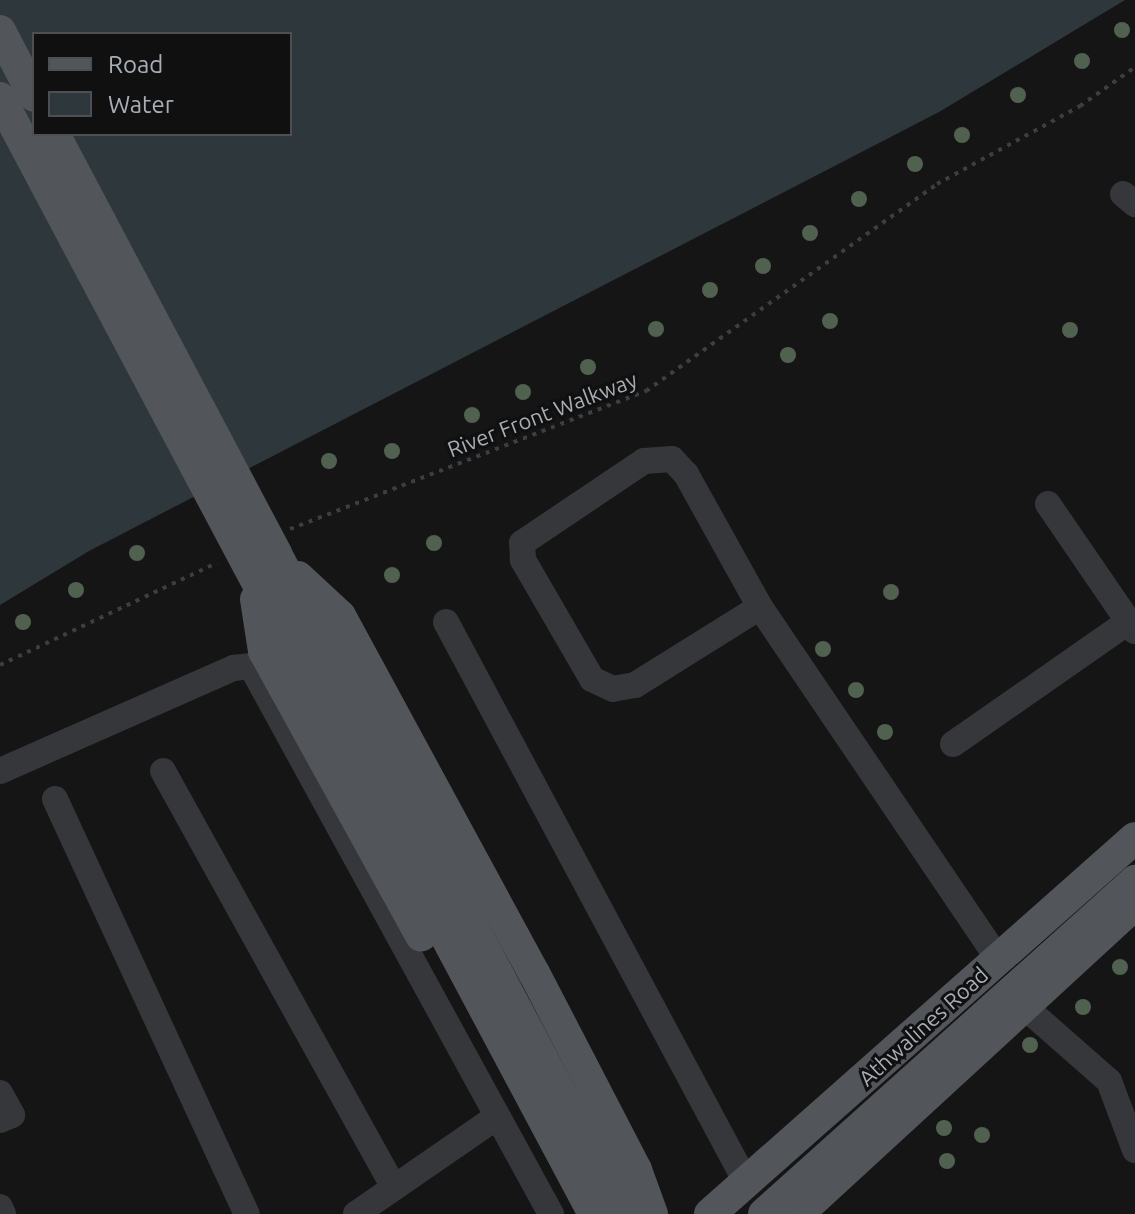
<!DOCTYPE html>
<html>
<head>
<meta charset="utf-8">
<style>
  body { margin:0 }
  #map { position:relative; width:1135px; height:1214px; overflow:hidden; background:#151516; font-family:Ubuntu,sans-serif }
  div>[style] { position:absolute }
  .water>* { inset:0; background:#2e373b }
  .path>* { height:4px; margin-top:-2px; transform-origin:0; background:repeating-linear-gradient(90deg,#3c3e42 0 4px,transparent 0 10px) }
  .minor>* { height:26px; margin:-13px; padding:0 13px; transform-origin:13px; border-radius:13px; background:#36373b }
  .major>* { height:32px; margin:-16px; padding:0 16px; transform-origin:16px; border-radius:16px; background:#52555a }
  .major-bridge>* { height:32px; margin:-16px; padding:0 16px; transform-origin:16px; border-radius:16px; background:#52555a }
  .trees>* { width:16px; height:16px; margin:-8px; border-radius:50%; background:#516150 }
  span { translate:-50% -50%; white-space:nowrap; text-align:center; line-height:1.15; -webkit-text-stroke:6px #101011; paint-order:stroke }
  .street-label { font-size:22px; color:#a8aeb5 }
  .legend { position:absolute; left:32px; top:32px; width:260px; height:104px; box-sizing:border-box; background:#101011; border:2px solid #4d4f53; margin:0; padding:10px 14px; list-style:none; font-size:24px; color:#a8aeb5 }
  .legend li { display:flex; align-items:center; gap:16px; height:40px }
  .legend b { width:40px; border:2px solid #4d4f53 }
</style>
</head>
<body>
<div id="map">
  <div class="water">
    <i style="clip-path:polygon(evenodd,0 0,1125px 0,939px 112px,89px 551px,0 605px,0 0,34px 34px,290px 34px,290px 134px,34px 134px,34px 34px)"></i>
  </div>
  <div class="path">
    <i style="left:290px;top:529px;width:382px;rotate:-21.2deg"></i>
    <i style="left:646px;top:391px;width:357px;rotate:-35.4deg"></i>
    <i style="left:937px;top:184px;width:163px;rotate:-28.6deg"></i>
    <i style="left:1080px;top:106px;width:67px;rotate:-35.3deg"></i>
    <i style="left:0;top:665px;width:240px;rotate:-25.2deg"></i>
  </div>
  <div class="minor">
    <i style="left:1123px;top:194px;width:16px;rotate:40deg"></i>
    <i style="left:1048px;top:504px;width:154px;rotate:55.6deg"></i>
    <i style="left:760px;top:607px;width:147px;rotate:148deg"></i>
    <i style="left:635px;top:685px;width:22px;rotate:170deg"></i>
    <i style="left:613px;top:689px;width:23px;rotate:-155deg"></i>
    <i style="left:592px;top:679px;width:138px;rotate:-120.1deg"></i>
    <i style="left:523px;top:560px;width:17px;rotate:-93deg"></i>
    <i style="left:522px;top:543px;width:147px;rotate:-33.9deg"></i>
    <i style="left:644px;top:461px;width:28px;rotate:-4deg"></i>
    <i style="left:672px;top:459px;width:21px;rotate:47deg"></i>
    <i style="left:686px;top:474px;width:152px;rotate:60.9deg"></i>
    <i style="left:760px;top:607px;width:425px;rotate:55.9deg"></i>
    <i style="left:446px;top:622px;width:635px;rotate:61.82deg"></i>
    <i style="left:953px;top:744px;width:215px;rotate:-34.9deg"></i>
    <i style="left:0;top:771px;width:256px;rotate:-23.8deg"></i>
    <i style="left:234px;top:668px;width:17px;rotate:-7deg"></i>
    <i style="left:251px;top:666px;width:625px;rotate:61.3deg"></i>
    <i style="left:163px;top:771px;width:476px;rotate:61deg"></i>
    <i style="left:55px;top:799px;width:457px;rotate:65.2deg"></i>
    <i style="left:1027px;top:1009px;width:109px;rotate:41.3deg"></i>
    <i style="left:1109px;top:1081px;width:74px;rotate:69.4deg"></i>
    <i style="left:0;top:1093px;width:25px;rotate:61deg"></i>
    <i style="left:12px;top:1115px;width:13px;rotate:157deg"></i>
    <i style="left:0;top:1207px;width:8px;rotate:67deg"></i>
    <i style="left:356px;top:1214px;width:169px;rotate:-34.6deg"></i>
  </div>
  <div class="major">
    <i style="left:0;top:31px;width:73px;rotate:62.4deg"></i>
    <i style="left:276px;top:554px;width:707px;rotate:62.17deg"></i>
    <i style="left:606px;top:1179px;width:31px;rotate:57deg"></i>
    <i style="left:623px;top:1205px;width:18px;rotate:29deg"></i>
    <i style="left:248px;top:565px;width:735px;rotate:61.94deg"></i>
    <i style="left:298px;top:577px;width:57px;rotate:42.9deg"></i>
    <i style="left:340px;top:616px;width:406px;rotate:61.5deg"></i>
    <i style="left:534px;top:973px;width:222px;rotate:62.6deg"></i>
    <i style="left:636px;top:1170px;width:47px;rotate:70deg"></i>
    <i style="left:256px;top:599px;width:53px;rotate:81.3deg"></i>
    <i style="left:264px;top:651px;width:325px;rotate:61.1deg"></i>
    <i style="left:710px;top:1214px;width:567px;rotate:-41.5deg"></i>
    <i style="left:798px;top:1214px;width:458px;rotate:-42.6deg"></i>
  </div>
  <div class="major-bridge">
    <i style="left:0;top:98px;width:529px;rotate:62.03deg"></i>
    <i style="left:54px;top:134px;width:475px;rotate:62.1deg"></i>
    <i style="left:764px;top:1214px;width:499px;rotate:-41.9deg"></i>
  </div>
  <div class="trees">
    <i style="left:1122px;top:30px"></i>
    <i style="left:1082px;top:61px"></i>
    <i style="left:1018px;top:95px"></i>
    <i style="left:962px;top:135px"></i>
    <i style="left:915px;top:164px"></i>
    <i style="left:859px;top:199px"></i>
    <i style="left:810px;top:233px"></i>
    <i style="left:763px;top:266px"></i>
    <i style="left:710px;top:290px"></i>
    <i style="left:830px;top:321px"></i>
    <i style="left:656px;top:329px"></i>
    <i style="left:1070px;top:330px"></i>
    <i style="left:788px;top:355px"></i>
    <i style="left:588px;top:367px"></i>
    <i style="left:523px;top:392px"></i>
    <i style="left:472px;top:415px"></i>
    <i style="left:392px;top:451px"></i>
    <i style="left:329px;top:461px"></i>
    <i style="left:434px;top:543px"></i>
    <i style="left:137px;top:553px"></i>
    <i style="left:392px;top:575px"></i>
    <i style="left:76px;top:590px"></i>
    <i style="left:891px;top:592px"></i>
    <i style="left:23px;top:622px"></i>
    <i style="left:823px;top:649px"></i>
    <i style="left:856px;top:690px"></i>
    <i style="left:885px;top:732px"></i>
    <i style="left:1120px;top:967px"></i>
    <i style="left:1083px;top:1007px"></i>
    <i style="left:1030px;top:1045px"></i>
    <i style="left:944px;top:1128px"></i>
    <i style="left:982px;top:1135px"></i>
    <i style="left:947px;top:1161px"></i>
  </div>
  <div class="street-label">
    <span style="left:542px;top:414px;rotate:-21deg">River Front Walkway</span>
    <span style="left:923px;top:1026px;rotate:-42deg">Athwalines Road</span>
  </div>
  <ul class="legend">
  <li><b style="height:10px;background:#52555a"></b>Road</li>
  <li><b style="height:22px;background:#2e373b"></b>Water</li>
  </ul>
</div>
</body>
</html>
